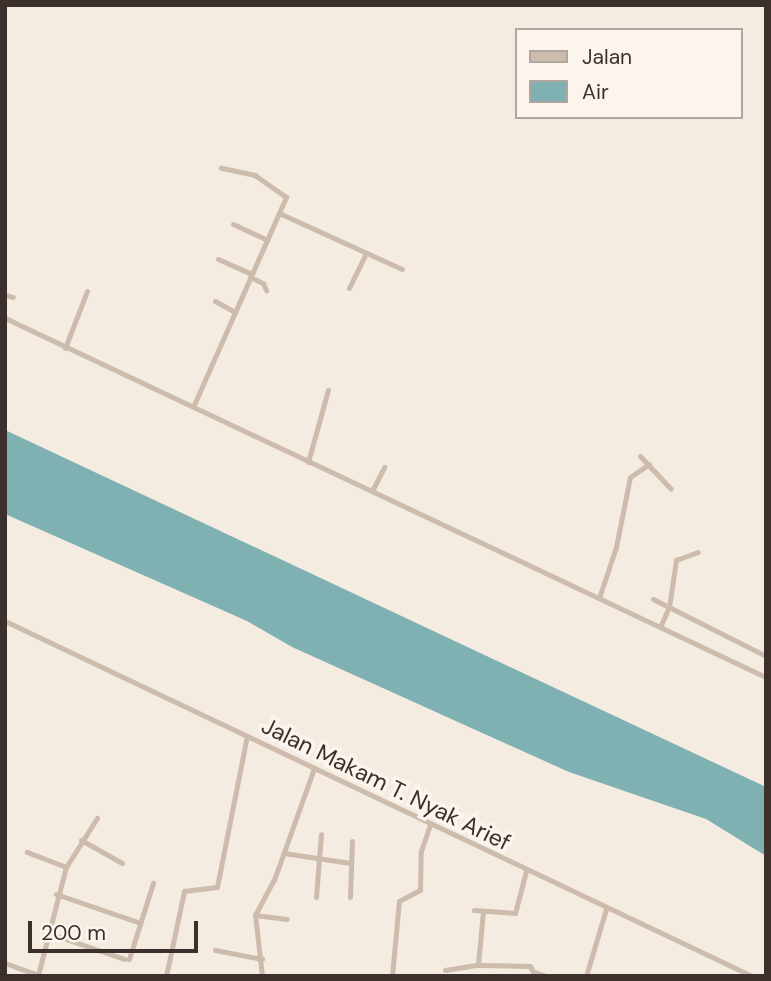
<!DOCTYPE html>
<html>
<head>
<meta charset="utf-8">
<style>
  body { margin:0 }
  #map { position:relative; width:771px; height:981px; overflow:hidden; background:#f4ebe1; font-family:"DM Sans",sans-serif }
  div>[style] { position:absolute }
  .water>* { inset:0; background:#7fb0b2 }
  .minor>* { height:5px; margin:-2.5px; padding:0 2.5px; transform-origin:2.5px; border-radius:2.5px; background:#cdbbac }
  span { translate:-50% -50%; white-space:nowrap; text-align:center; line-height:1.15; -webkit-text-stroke:7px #fbf5ee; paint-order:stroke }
  .street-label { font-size:23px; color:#3b302b }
  .frame { position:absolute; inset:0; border:7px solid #3b302b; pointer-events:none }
  .legend { position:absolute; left:515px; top:28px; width:228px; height:91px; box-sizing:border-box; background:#fbf5ee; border:2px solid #aea6a0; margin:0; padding:9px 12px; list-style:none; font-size:21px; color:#3b302b }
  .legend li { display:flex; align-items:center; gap:14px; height:35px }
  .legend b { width:35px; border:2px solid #aea6a0 }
  .scale { position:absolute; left:28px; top:921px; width:170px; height:32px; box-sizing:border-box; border:4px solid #3b302b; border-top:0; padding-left:9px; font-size:21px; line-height:24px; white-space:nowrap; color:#3b302b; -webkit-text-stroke:5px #fbf5ee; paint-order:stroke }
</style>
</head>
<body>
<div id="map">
  <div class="water">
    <i style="clip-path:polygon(5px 430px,766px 787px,766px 856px,706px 819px,569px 772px,292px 647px,247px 621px,5px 514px)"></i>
  </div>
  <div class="minor">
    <i style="left:279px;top:213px;width:135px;rotate:24.5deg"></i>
    <i style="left:233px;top:224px;width:38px;rotate:25deg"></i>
    <i style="left:218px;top:259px;width:36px;rotate:24deg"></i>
    <i style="left:250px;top:277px;width:14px;rotate:25deg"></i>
    <i style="left:263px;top:283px;width:8px;rotate:67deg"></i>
    <i style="left:349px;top:288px;width:37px;rotate:-64deg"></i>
    <i style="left:5px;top:295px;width:8px;rotate:14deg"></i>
    <i style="left:215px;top:301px;width:23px;rotate:29deg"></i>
    <i style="left:5px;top:318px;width:841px;rotate:25.26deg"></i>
    <i style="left:65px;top:348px;width:61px;rotate:-68.9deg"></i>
    <i style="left:193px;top:407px;width:230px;rotate:-66.1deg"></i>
    <i style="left:286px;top:197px;width:38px;rotate:-145deg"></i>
    <i style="left:255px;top:175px;width:35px;rotate:-168deg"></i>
    <i style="left:640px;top:456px;width:45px;rotate:46.8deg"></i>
    <i style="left:308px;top:462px;width:75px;rotate:-74.5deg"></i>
    <i style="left:372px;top:491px;width:27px;rotate:-63deg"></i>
    <i style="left:599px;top:598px;width:54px;rotate:-71.6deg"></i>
    <i style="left:616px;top:547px;width:71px;rotate:-78.7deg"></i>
    <i style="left:630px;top:477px;width:23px;rotate:-34deg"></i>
    <i style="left:653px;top:599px;width:127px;rotate:26.8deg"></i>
    <i style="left:5px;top:621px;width:827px;rotate:25.42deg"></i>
    <i style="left:660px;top:627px;width:22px;rotate:-66deg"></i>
    <i style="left:669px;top:607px;width:48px;rotate:-81.5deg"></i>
    <i style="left:676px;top:560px;width:23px;rotate:-20deg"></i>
    <i style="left:81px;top:840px;width:47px;rotate:29.3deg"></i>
    <i style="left:284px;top:853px;width:67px;rotate:8.6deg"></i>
    <i style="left:66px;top:867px;width:58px;rotate:-57.7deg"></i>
    <i style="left:56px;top:894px;width:89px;rotate:19deg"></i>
    <i style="left:316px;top:897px;width:63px;rotate:-85.5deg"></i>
    <i style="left:350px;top:897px;width:56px;rotate:-88deg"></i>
    <i style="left:474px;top:910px;width:41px;rotate:4.2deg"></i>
    <i style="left:515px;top:913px;width:43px;rotate:-75.3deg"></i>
    <i style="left:483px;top:911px;width:54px;rotate:95.3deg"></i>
    <i style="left:478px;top:965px;width:52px;rotate:1.1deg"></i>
    <i style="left:530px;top:966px;width:11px;rotate:63deg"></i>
    <i style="left:255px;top:915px;width:32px;rotate:7deg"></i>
    <i style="left:51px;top:934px;width:78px;rotate:18.7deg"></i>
    <i style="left:215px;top:950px;width:48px;rotate:10.8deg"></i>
    <i style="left:129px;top:959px;width:80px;rotate:-72.5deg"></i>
    <i style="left:5px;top:963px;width:35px;rotate:20deg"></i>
    <i style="left:38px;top:975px;width:112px;rotate:-75.5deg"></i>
    <i style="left:66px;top:867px;width:42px;rotate:-159deg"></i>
    <i style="left:445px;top:970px;width:33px;rotate:-9deg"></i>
    <i style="left:535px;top:972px;width:12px;rotate:20deg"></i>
    <i style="left:37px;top:976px;width:12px"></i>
    <i style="left:166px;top:976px;width:87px;rotate:-78deg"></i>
    <i style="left:184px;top:891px;width:33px;rotate:-7deg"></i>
    <i style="left:217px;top:887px;width:154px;rotate:-78.8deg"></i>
    <i style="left:262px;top:976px;width:61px;rotate:-96.5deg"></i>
    <i style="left:255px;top:915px;width:40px;rotate:-62deg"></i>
    <i style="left:274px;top:880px;width:119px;rotate:-70.3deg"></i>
    <i style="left:392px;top:976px;width:75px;rotate:-84.7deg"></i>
    <i style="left:399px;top:901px;width:24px;rotate:-28deg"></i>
    <i style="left:420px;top:890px;width:39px;rotate:-89deg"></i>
    <i style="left:421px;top:851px;width:28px;rotate:-71deg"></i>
    <i style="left:586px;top:976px;width:70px;rotate:-73.4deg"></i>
  </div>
  <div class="street-label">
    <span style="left:386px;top:784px;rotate:26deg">Jalan Makam T. Nyak Arief</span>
  </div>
  <div class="frame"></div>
  <ul class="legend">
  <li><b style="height:9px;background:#cdbbac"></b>Jalan</li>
  <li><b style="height:19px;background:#7fb0b2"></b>Air</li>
  </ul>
  <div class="scale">200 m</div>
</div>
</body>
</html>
